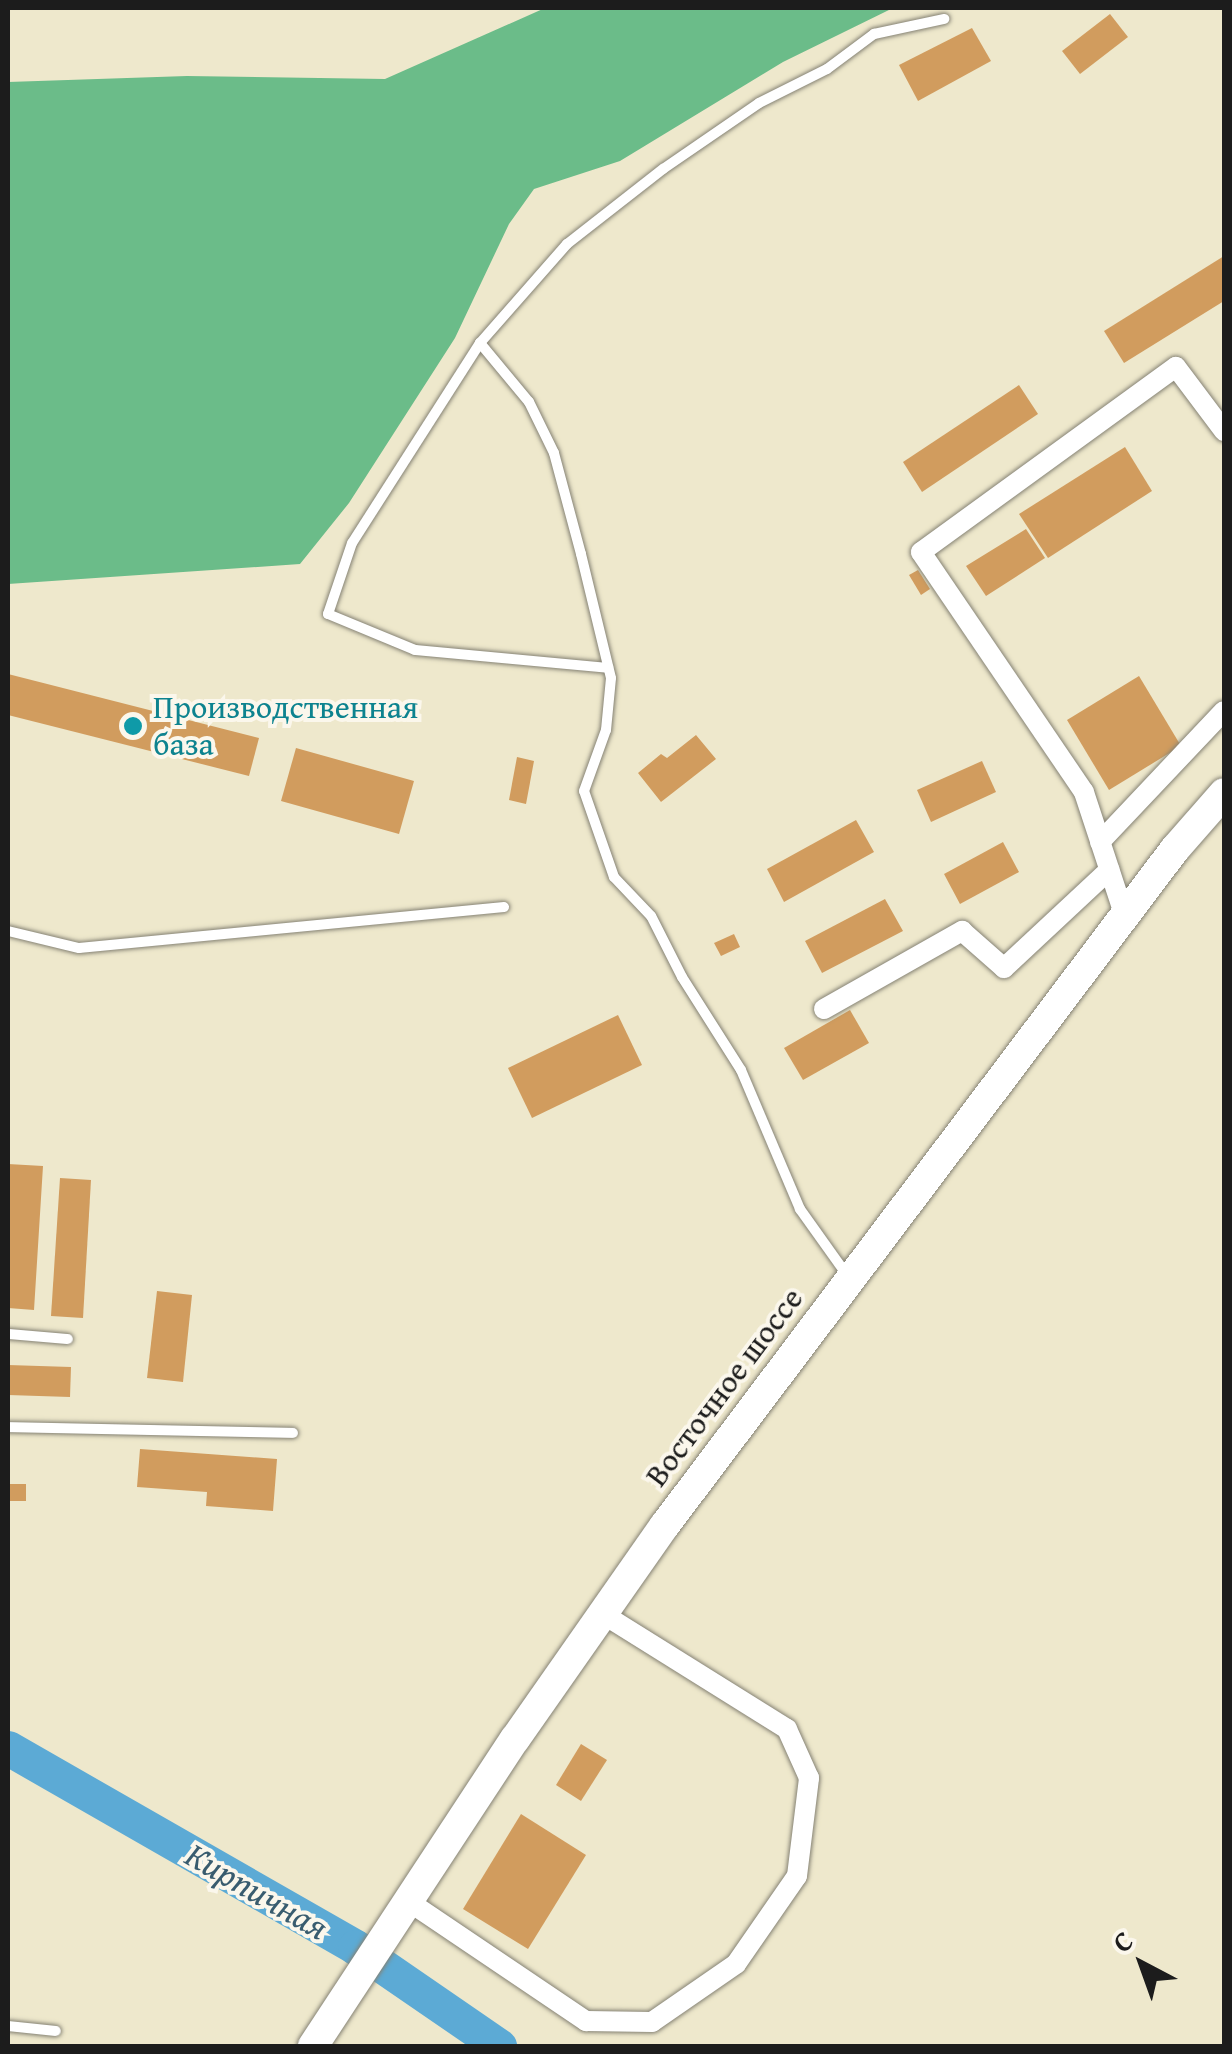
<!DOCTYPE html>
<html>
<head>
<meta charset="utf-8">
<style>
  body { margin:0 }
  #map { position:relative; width:1232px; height:2054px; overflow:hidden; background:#eee8cc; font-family:"Gentium Book Plus",serif }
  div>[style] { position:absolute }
  .forest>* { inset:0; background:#6bbc89 }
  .river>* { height:35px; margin:-17.5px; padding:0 17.5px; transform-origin:17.5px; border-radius:17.5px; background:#5caad5 }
  .building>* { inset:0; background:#d19c5e }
  .roads { filter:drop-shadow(0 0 2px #858274) drop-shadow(0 0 2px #858274) }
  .lane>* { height:10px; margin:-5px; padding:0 5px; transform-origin:5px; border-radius:5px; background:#fff }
  .street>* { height:20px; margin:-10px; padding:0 10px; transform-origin:10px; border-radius:10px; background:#fff }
  .secondary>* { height:30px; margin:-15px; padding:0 15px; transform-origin:15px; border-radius:15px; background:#fff }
  .dots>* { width:28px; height:28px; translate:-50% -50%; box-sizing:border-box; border:5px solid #fbf7ec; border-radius:50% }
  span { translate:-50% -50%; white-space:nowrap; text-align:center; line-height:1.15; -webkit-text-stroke:8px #fbf7ec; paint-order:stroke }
  .culture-label { font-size:32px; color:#0d838f }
  .left { translate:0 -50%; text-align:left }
  .street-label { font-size:32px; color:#1c1c1c }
  .water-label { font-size:35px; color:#395c6f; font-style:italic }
  .frame { position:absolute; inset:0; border:10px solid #1c1c1c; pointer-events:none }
  .north { position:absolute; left:1092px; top:1914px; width:100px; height:100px; -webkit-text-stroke:8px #fbf7ec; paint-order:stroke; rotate:319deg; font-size:28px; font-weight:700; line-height:40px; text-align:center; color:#1c1c1c }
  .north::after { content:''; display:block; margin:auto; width:35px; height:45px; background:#1c1c1c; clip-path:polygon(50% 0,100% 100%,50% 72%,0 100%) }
</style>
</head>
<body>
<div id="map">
  <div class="forest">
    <i style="clip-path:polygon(545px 8px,893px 8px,783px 62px,620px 161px,534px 189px,509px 224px,455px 338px,349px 503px,300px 564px,8px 584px,8px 82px,187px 76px,385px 79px)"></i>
  </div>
  <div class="river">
    <i style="left:8px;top:1748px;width:400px;rotate:29.8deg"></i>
    <i style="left:355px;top:1947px;width:175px;rotate:34.5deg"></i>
  </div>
  <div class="building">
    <i style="clip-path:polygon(1110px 14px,1128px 37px,1080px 74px,1062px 51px)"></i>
    <i style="clip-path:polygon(972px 28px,991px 61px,918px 101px,899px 65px)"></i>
    <i style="clip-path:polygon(1224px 256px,1224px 301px,1124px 363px,1104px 331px)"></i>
    <i style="clip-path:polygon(1019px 385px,1038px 414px,922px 492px,903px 462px)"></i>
    <i style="clip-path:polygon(1125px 447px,1152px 491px,1048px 558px,1019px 514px)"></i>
    <i style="clip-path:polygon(1026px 529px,1045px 558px,986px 596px,966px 566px)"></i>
    <i style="clip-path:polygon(918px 570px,930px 589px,921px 595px,909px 575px)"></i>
    <i style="clip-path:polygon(8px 674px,259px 738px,249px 776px,8px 715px)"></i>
    <i style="clip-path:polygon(1139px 676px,1181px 746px,1109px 790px,1067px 720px)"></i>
    <i style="clip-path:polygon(696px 735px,716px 759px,661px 802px,638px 773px,661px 754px,667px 758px)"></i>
    <i style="clip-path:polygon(296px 748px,414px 781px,399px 834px,281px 801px)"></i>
    <i style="clip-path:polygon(517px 757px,534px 761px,526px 804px,509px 800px)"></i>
    <i style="clip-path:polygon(982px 761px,996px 792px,931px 822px,917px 790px)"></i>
    <i style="clip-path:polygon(856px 820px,874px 852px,784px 902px,767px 869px)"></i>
    <i style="clip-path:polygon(1003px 842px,1019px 872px,960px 904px,944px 874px)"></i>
    <i style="clip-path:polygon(885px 899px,903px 931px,822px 973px,805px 941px)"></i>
    <i style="clip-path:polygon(734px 934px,740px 947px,721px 956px,714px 943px)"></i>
    <i style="clip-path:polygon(850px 1010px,869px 1043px,803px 1080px,784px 1048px)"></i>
    <i style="clip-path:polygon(618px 1015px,642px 1065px,532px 1118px,508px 1068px)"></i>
    <i style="clip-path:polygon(8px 1164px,43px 1166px,34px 1310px,8px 1308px)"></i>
    <i style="clip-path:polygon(60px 1178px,91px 1180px,83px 1318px,51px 1316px)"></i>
    <i style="clip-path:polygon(157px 1291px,192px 1295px,183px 1382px,147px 1378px)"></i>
    <i style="clip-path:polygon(8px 1365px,71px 1367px,70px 1397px,8px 1395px)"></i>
    <i style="clip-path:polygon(140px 1449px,277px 1459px,273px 1511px,206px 1506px,207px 1492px,137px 1487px)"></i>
    <i style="clip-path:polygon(8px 1484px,26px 1484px,26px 1501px,8px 1501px)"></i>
    <i style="clip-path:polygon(581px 1744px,607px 1760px,581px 1801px,556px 1785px)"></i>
    <i style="clip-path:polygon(521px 1814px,586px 1855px,528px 1949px,463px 1909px)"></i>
  </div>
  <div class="roads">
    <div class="lane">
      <i style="left:480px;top:343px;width:237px;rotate:122.6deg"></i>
      <i style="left:352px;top:543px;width:75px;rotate:108.7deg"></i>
      <i style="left:328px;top:614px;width:94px;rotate:22.5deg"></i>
      <i style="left:415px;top:650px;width:194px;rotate:5.3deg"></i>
      <i style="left:8px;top:931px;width:73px;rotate:13.5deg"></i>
      <i style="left:79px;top:948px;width:427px;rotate:-5.5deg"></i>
      <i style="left:847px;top:1275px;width:81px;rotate:-125.5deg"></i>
      <i style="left:800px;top:1209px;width:151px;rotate:-113deg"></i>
      <i style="left:741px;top:1070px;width:110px;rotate:-122.4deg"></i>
      <i style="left:682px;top:977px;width:68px;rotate:-116.9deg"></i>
      <i style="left:651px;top:916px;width:54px;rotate:-133.5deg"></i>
      <i style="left:614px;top:877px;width:91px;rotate:-109.2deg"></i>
      <i style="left:584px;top:791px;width:65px;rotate:-70.2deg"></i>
      <i style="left:606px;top:730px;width:52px;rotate:-84.5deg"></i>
      <i style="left:611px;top:678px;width:128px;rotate:-103.6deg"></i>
      <i style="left:581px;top:554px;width:105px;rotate:-105deg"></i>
      <i style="left:554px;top:453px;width:57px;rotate:-116.1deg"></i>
      <i style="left:529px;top:402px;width:77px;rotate:-129.7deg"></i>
      <i style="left:480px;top:343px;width:132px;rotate:-48.7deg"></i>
      <i style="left:567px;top:244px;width:122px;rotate:-38deg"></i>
      <i style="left:663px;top:169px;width:116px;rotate:-34.5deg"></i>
      <i style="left:759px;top:103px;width:76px;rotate:-26.6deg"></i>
      <i style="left:827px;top:69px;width:59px;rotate:-36.7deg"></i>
      <i style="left:874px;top:34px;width:72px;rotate:-12.1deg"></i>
      <i style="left:8px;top:1334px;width:60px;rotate:4.8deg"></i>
      <i style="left:8px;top:1427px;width:285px;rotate:1.2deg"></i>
      <i style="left:8px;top:2026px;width:48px;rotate:5.9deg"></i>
    </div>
    <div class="street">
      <i style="left:1100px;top:842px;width:180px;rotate:-46.6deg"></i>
      <i style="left:1125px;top:917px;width:132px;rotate:-108.2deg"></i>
      <i style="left:1084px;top:792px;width:290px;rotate:-124.2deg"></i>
      <i style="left:921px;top:552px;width:315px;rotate:-36deg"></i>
      <i style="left:1176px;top:367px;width:80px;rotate:53.1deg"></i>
      <i style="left:824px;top:1009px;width:159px;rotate:-29.5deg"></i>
      <i style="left:962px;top:931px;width:56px;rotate:41.4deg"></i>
      <i style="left:1004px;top:968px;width:144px;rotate:-43deg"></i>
      <i style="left:408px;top:1901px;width:215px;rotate:34deg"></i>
      <i style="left:586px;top:2021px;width:66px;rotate:0.9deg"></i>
      <i style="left:652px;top:2022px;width:102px;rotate:-34.6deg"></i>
      <i style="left:736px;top:1964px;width:107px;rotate:-55.3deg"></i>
      <i style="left:797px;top:1876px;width:99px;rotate:-83deg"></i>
      <i style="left:809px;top:1778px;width:54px;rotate:-114.2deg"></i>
      <i style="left:787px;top:1729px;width:217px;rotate:-148deg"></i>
    </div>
    <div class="secondary">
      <i style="left:313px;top:2046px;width:367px;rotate:-56.7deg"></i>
      <i style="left:515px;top:1739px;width:261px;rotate:-55deg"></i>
      <i style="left:665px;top:1525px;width:847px;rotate:-52.97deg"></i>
      <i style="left:1175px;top:849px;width:74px;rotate:-48.8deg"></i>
    </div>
  </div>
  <div class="dots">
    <i style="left:133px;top:726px;background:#0f9aa8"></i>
  </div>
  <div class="culture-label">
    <span class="left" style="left:153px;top:726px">Производственная<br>база</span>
  </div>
  <div class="street-label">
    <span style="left:724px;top:1387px;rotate:-53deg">Восточное шоссе</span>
  </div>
  <div class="water-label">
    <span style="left:257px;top:1891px;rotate:30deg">Кирпичная</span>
  </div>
  <div class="frame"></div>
  <div class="north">С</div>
</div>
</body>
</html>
